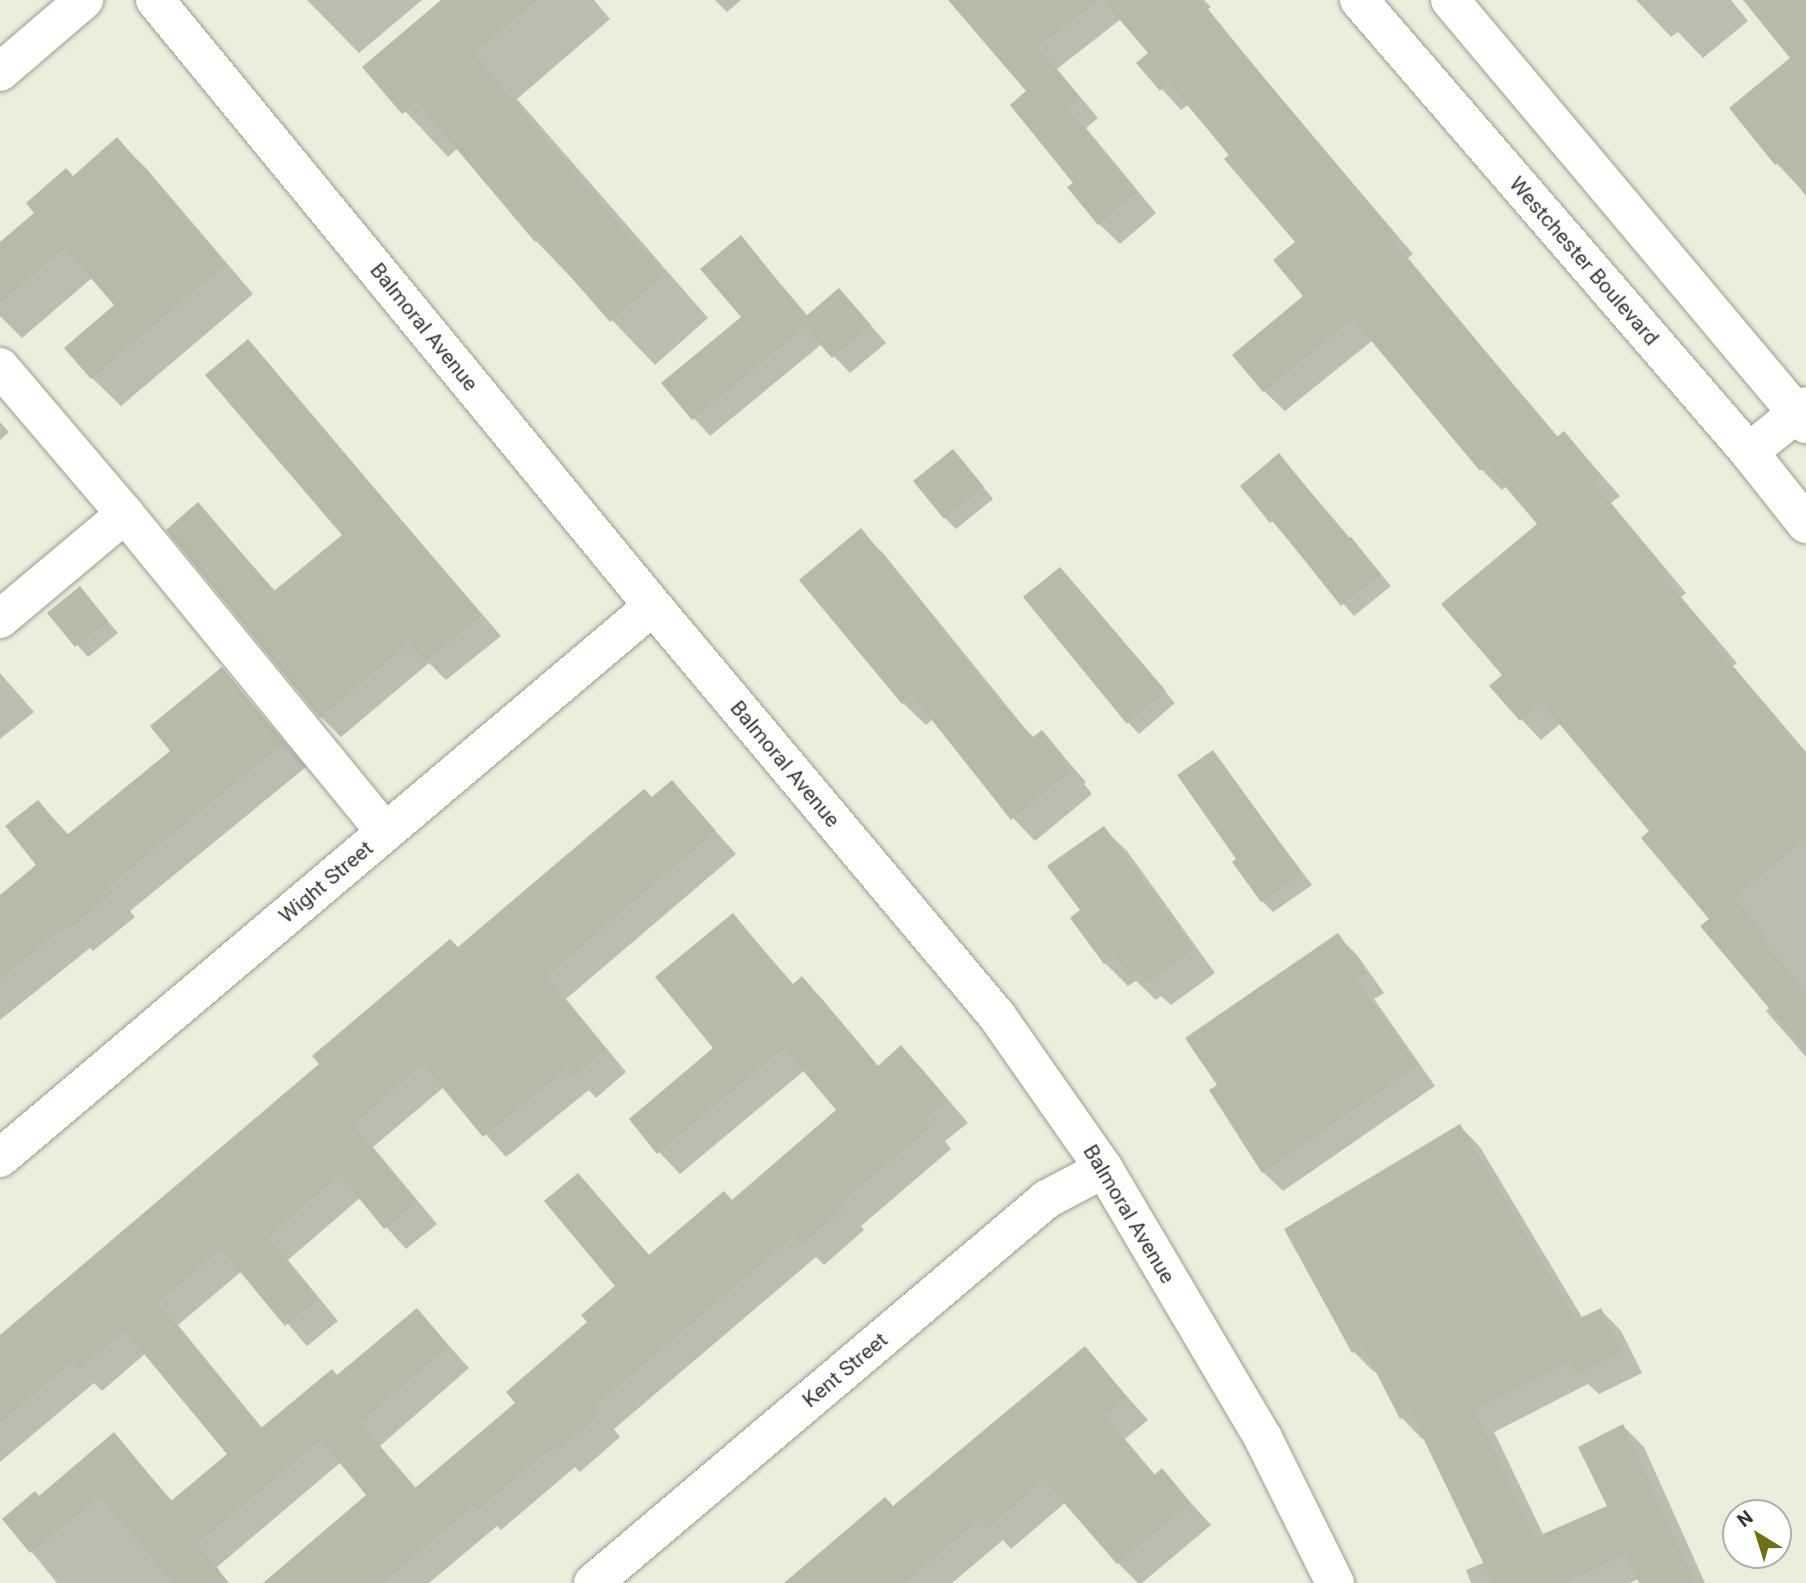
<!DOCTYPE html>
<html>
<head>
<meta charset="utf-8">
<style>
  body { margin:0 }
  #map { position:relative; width:1806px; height:1583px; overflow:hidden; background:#eceddc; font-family:Roboto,sans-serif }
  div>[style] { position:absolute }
  .shadow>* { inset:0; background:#0003 }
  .building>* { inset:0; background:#b8baa9 }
  .roads { filter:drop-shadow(0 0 2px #9b9d8c) drop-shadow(0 0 2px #9b9d8c) }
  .minor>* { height:38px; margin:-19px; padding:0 19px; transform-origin:19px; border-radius:19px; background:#fff }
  span { translate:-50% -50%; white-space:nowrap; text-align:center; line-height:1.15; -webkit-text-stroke:5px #fff; paint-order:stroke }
  .street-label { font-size:21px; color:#35362f }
  .north { position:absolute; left:1722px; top:1499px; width:70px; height:70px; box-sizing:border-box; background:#fff; border:2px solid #aeafac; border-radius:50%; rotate:322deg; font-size:19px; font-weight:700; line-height:28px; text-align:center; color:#35362f }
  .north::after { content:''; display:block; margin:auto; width:24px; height:32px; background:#6d7014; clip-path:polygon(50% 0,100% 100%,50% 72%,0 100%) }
</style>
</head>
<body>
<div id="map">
  <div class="shadow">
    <i style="clip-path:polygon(307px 0,422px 0,359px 53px)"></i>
    <i style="clip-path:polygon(443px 0,594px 0,610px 19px,517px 99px,708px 318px,655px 365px,536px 241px,458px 148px,448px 157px,364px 67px)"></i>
    <i style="clip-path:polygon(715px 0,741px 0,727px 12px)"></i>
    <i style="clip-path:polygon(950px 0,1204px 0,1211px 7px,1208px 9px,1278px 95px,1413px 254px,1408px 258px,1508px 378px,1559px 438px,1564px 433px,1620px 496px,1611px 503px,1686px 593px,1681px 597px,1737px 663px,1733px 666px,1806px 752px,1806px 1057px,1766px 1011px,1770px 1007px,1652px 831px,1561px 723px,1541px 740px,1521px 719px,1504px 676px,1539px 524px,1507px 486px,1502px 490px,1482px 470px,1373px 340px,1285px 411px,1264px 391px,1235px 355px,1306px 296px,1297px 243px,1189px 104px,1181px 110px,1138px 63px,1150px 53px,1121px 19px,1057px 69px,1098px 118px,1086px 128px,1156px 213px,1120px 244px,1099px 224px,1075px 183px,1029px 91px)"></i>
    <i style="clip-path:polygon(1636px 0,1731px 0,1748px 21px,1703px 58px,1678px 32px,1671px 37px)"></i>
    <i style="clip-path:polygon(1783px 0,1806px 0,1806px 194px,1777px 164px,1731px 109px,1793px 59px)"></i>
    <i style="clip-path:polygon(117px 140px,146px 168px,253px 294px,121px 406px,92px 378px,117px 305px,93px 277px,22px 338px,0 316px,0 244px)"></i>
    <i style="clip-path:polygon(741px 238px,808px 316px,856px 308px,886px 343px,850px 373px,822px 344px,710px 436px,663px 384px,743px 317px)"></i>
    <i style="clip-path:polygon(248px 342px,501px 636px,446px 680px,429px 663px,341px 737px,321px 717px,198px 504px,276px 592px,345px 536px)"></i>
    <i style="clip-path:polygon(0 422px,9px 432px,0 440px)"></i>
    <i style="clip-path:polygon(1279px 455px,1391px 586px,1354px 616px,1242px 486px)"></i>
    <i style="clip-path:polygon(964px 463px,993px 499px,956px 529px,945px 518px)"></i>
    <i style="clip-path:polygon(860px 531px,883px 553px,1023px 726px,1034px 739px,1042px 732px,1086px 782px,1084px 784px,1092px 794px,1035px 841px,1013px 818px,933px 719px,926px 725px,903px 703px)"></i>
    <i style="clip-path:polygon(1071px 580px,1175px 703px,1139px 734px,1128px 722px)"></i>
    <i style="clip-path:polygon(80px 589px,118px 633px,88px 657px,49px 613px)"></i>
    <i style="clip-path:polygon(222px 669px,306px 767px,130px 911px,135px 917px,93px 951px,90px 948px,0 1020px,0 897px,39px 865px,38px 802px,69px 835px,173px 751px)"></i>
    <i style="clip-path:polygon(0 673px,34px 712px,0 739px)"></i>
    <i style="clip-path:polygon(1212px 753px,1312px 885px,1273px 912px,1262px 901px,1239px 860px)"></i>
    <i style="clip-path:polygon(672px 783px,736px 854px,566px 999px,626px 1072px,596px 1098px,589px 1090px,506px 1157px,444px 1087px,373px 1147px,437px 1224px,406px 1249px,360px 1198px,288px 1260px,338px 1321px,307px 1346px,242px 1271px,178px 1325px,263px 1429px,338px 1377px,417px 1310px,469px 1368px,380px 1446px,416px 1488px,518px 1403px,618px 1286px,578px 1175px,650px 1256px,733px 1202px,839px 1110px,805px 1070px,680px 1174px,659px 1152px,715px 1049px,733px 915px,794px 985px,802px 979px,823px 1000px,879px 1067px,901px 1048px,922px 1069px,968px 1123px,945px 1141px,951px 1149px,861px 1226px,864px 1230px,824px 1265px,816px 1257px,614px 1429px,620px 1437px,580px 1472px,575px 1467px,501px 1530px,497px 1526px,429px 1583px,266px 1583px,369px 1495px,341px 1462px,217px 1567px,220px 1571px,205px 1583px,57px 1583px,5px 1519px,39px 1498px,114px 1435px,173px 1502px,230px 1455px,146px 1353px,102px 1391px,94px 1383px,0 1462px,0 1337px,458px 949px)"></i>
    <i style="clip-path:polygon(1104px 829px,1127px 851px,1215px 973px,1171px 1005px,1161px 996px,1156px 1000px,1136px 981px,1128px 986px,1105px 963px,1072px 918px,1083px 910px)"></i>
    <i style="clip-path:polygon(1337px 935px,1357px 955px,1384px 993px,1374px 999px,1435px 1086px,1283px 1191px,1263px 1172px,1219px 1085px)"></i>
    <i style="clip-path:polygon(1460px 1126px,1480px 1147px,1583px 1319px,1601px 1310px,1621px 1331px,1642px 1373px,1599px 1394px,1588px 1384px,1494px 1432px,1544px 1536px,1610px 1507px,1623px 1426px,1644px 1447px,1705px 1583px,1641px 1583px,1638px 1579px,1630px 1583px,1471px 1583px,1466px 1570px,1485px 1562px,1425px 1438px,1422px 1439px,1402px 1418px,1378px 1371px,1374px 1372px,1354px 1352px)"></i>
    <i style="clip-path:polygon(1085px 1349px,1148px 1420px,1125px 1439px,1156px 1476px,1162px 1471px,1211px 1525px,1142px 1583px,1138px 1583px,1118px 1563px,1066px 1502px,1011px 1549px,1003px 1540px,952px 1583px,787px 1583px,893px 1508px)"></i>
  </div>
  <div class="building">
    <i style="clip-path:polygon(441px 0,537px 0,474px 54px,619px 224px,666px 273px,610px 322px,538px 239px,535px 242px,417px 102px,402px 114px,362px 67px)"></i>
    <i style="clip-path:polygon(948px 0,1099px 0,1038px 47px,1079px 97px,1067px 107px,1137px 192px,1098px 225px,1067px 187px,1073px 183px,1010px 105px,1026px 91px)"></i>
    <i style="clip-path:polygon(1103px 0,1199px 0,1394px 233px,1389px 237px,1557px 437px,1564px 431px,1601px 475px,1592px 482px,1667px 572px,1662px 576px,1718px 642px,1714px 645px,1806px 753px,1806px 838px,1735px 898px,1766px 936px,1762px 940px,1806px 992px,1806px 1052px,1700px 926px,1709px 919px,1641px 838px,1649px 831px,1541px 702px,1520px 721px,1489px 686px,1502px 675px,1441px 604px,1537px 524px,1487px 465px,1480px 471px,1353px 319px,1263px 392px,1232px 355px,1303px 296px,1273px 260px,1295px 242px,1224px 159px,1229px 155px,1169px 83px,1160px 91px,1136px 63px,1148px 53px)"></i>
    <i style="clip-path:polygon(1743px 0,1806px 0,1806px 196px,1779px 162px,1775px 165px,1729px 108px,1790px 58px)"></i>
    <i style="clip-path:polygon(117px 137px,226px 264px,91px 379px,64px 348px,114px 305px,65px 248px,0 303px,0 242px,34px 213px,26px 203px,66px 168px,73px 176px)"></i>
    <i style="clip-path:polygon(741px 235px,806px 316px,839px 288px,871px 325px,832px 358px,805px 327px,692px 420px,661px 383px,741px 317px,700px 269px)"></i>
    <i style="clip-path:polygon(248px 339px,482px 615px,425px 662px,409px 643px,320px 718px,166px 530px,198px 502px,274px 591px,342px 535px,205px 375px)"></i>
    <i style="clip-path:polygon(953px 449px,984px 487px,944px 519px,913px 481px)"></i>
    <i style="clip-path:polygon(1279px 453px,1348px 539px,1351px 537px,1381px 574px,1341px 606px,1273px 521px,1270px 523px,1240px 486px)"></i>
    <i style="clip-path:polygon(861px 528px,1000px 701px,1033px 737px,1042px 730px,1065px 758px,1062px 760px,1071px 770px,1011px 820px,912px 695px,902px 704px,799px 580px)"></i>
    <i style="clip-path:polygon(1060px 567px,1166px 691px,1127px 724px,1023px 597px)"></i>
    <i style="clip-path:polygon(80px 586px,108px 621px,75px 647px,47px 613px)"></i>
    <i style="clip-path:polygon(222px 667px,284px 743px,108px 887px,113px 893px,69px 929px,66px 926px,0 979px,0 895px,36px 865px,5px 826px,38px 800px,67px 835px,170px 751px,150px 726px)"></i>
    <i style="clip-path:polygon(1213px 750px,1302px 873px,1261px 902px,1232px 862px,1236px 859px,1177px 775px)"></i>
    <i style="clip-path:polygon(672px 780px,716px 831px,546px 977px,606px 1050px,573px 1077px,567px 1069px,483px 1137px,423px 1064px,353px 1125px,417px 1202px,384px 1229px,340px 1175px,268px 1237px,318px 1299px,285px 1326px,221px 1249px,158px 1303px,261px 1428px,332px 1369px,337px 1375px,417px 1308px,449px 1346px,360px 1423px,415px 1488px,515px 1403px,506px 1392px,587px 1322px,581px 1315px,615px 1286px,544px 1201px,578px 1173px,649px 1255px,724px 1191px,732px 1200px,836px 1110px,784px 1048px,657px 1154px,629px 1119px,713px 1048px,655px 977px,733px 913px,792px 985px,802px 976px,878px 1066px,901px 1045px,948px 1100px,925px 1119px,931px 1127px,841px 1203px,844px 1208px,801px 1245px,794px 1236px,594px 1407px,600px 1415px,557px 1452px,553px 1447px,478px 1510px,474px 1505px,383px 1583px,263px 1583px,366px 1495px,321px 1440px,197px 1544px,229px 1583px,173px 1583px,100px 1497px,30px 1553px,2px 1519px,35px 1491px,39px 1496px,114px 1432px,171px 1501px,227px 1454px,125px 1331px,79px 1370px,72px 1362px,0 1423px,0 1335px,319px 1064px,312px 1056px,450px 939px,458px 947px,644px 789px,652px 797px)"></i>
    <i style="clip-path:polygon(1104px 826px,1194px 950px,1146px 983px,1139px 973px,1131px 978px,1115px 956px,1104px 964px,1070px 918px,1080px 910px,1047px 866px)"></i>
    <i style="clip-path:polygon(1338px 933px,1366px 973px,1356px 979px,1417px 1066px,1262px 1173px,1209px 1090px,1217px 1085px,1185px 1038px)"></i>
    <i style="clip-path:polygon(1460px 1124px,1576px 1320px,1601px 1308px,1622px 1352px,1577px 1375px,1571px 1362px,1474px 1411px,1536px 1537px,1607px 1506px,1578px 1447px,1623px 1424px,1695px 1583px,1639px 1583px,1626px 1555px,1563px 1583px,1493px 1583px,1411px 1413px,1400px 1419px,1363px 1347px,1352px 1353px,1284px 1229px)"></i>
    <i style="clip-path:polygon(1085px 1346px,1127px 1397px,1105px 1416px,1153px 1476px,1162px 1468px,1191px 1503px,1117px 1564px,1044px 1480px,988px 1528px,980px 1519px,905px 1583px,784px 1583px,885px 1497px,893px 1506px)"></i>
  </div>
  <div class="roads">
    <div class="minor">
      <i style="left:155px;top:0;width:784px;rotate:50.59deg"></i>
      <i style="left:653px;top:606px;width:535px;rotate:50deg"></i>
      <i style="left:997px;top:1016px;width:187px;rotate:55deg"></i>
      <i style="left:1104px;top:1169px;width:312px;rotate:59.4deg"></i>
      <i style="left:1263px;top:1438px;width:162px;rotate:63.6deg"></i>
      <i style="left:1359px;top:0;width:597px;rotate:49.21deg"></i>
      <i style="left:1749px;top:452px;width:92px;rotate:51.6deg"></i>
      <i style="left:1450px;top:0;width:554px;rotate:49.98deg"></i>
      <i style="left:0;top:72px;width:111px;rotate:-40.6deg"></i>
      <i style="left:0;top:367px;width:193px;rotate:49.6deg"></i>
      <i style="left:125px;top:514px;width:411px;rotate:50.7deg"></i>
      <i style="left:1749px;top:452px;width:73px;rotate:-38.9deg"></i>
      <i style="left:0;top:619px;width:163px;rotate:-40deg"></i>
      <i style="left:0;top:1158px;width:855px;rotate:-40.21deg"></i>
      <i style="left:593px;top:1583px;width:595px;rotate:-40.23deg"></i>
      <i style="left:1047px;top:1199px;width:64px;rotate:-27.8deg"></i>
    </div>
  </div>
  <div class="street-label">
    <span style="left:1584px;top:261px;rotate:49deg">Westchester Boulevard</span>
    <span style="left:424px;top:327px;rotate:51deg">Balmoral Avenue</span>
    <span style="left:785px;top:764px;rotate:50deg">Balmoral Avenue</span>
    <span style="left:326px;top:882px;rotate:-40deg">Wight Street</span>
    <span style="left:1129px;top:1214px;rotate:59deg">Balmoral Avenue</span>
    <span style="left:845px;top:1370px;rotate:-40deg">Kent Street</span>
  </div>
  <div class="north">N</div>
</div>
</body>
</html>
